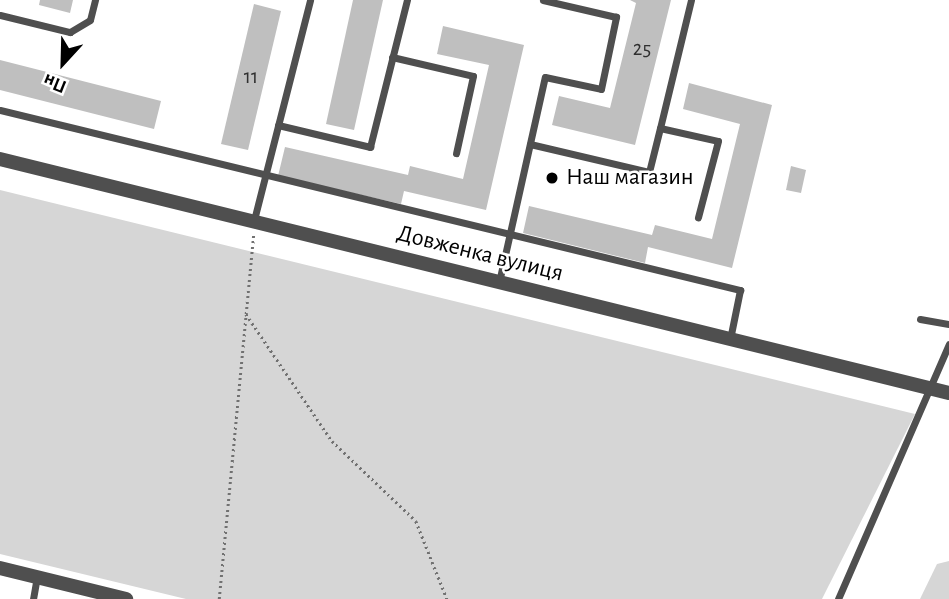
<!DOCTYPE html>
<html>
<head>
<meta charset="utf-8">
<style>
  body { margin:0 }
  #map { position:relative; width:949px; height:599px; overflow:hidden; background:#fff; font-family:"Alegreya Sans",sans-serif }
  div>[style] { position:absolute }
  .green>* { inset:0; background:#d6d6d6 }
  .building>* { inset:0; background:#bfbfbf }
  .path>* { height:2.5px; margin-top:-1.25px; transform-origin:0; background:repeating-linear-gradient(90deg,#717171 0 2px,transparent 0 5.5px) }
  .service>* { height:7px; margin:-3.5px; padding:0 3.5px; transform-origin:3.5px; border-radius:3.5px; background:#4f4f4f }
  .minor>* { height:14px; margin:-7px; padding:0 7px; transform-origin:7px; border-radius:7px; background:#4f4f4f }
  .tertiary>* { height:14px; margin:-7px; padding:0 7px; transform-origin:7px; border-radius:7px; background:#4f4f4f }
  .dots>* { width:19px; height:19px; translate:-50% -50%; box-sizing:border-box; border:4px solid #fff; border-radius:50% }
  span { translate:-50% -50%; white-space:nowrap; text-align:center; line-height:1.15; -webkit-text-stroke:5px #fff; paint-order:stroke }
  .number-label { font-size:21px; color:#303030 }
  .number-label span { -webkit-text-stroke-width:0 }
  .poi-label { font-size:24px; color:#000 }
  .left { translate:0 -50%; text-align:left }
  .street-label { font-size:24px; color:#000 }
  .north { position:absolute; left:28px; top:28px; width:70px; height:70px; -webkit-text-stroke:5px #fff; paint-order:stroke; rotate:202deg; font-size:19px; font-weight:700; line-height:28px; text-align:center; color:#000 }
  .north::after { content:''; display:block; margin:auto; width:24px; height:32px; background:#000; clip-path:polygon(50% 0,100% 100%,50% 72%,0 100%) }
</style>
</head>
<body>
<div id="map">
  <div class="green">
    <i style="clip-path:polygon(0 190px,915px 414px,822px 599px,186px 599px,0 554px)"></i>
    <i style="clip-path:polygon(949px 561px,949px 599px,920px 599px,937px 564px)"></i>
  </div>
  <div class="building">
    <i style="clip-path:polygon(40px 0,73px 0,70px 13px,39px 5px)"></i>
    <i style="clip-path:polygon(353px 0,383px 0,354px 130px,326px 124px)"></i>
    <i style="clip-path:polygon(630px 0,671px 0,635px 145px,552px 125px,559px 96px,610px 108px,636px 3px)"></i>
    <i style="clip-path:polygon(254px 4px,281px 11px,248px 150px,221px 144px)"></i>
    <i style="clip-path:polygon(443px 26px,524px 45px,486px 210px,404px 191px,401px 204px,278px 176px,285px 147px,408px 175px,410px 166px,463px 179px,489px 65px,437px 54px)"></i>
    <i style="clip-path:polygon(0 60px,161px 101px,154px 129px,0 90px)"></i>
    <i style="clip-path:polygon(689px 83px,772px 105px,732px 268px,648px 247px,645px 263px,523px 233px,529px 206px,652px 235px,655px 225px,712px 239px,740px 124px,683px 109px)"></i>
    <i style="clip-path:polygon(791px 166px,806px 170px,801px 193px,786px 190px)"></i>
  </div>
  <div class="path">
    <i style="left:246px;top:314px;width:153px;rotate:55.9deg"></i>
    <i style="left:332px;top:441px;width:116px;rotate:43.6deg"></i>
    <i style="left:416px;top:521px;width:84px;rotate:68.3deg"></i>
    <i style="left:219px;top:599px;width:365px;rotate:-84.6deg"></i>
  </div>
  <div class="service">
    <i style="left:691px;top:0;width:132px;rotate:103.6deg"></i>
    <i style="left:660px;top:128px;width:59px;rotate:12.6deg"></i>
    <i style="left:718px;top:141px;width:79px;rotate:104.7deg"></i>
    <i style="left:0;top:15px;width:72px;rotate:13.7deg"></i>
    <i style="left:70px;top:32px;width:23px;rotate:-31deg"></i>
    <i style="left:90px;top:20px;width:21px;rotate:-76deg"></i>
    <i style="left:392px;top:57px;width:83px;rotate:13.2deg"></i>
    <i style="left:473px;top:76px;width:79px;rotate:102.4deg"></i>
    <i style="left:0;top:110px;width:762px;rotate:13.67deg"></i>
    <i style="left:740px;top:290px;width:50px;rotate:101.5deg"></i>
    <i style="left:278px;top:125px;width:95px;rotate:13.4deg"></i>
    <i style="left:370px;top:147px;width:152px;rotate:-75.9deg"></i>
    <i style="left:530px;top:144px;width:122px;rotate:13.2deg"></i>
    <i style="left:649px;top:172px;width:45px;rotate:-76deg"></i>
    <i style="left:254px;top:220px;width:227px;rotate:-75.7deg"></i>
    <i style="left:499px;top:282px;width:210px;rotate:-77.4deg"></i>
    <i style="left:545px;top:77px;width:57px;rotate:12.1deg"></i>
    <i style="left:601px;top:89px;width:74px;rotate:-78.2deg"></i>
    <i style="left:616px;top:17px;width:75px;rotate:-166.9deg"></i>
    <i style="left:920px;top:319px;width:29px;rotate:10deg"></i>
    <i style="left:33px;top:599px;width:22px;rotate:-80deg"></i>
    <i style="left:838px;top:599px;width:278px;rotate:-66.5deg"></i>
  </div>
  <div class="minor">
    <i style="left:0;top:159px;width:977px;rotate:13.85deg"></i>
  </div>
  <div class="tertiary">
    <i style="left:0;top:568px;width:130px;rotate:13.8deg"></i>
  </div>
  <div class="dots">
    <i style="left:552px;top:178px;background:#000"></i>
  </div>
  <div class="number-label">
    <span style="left:642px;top:49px">25</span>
    <span style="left:251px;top:77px">11</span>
  </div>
  <div class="poi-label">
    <span class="left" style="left:566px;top:178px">Наш магазин</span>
  </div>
  <div class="street-label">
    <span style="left:480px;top:254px;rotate:14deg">Довженка вулиця</span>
  </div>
  <div class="north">Пн</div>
</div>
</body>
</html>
